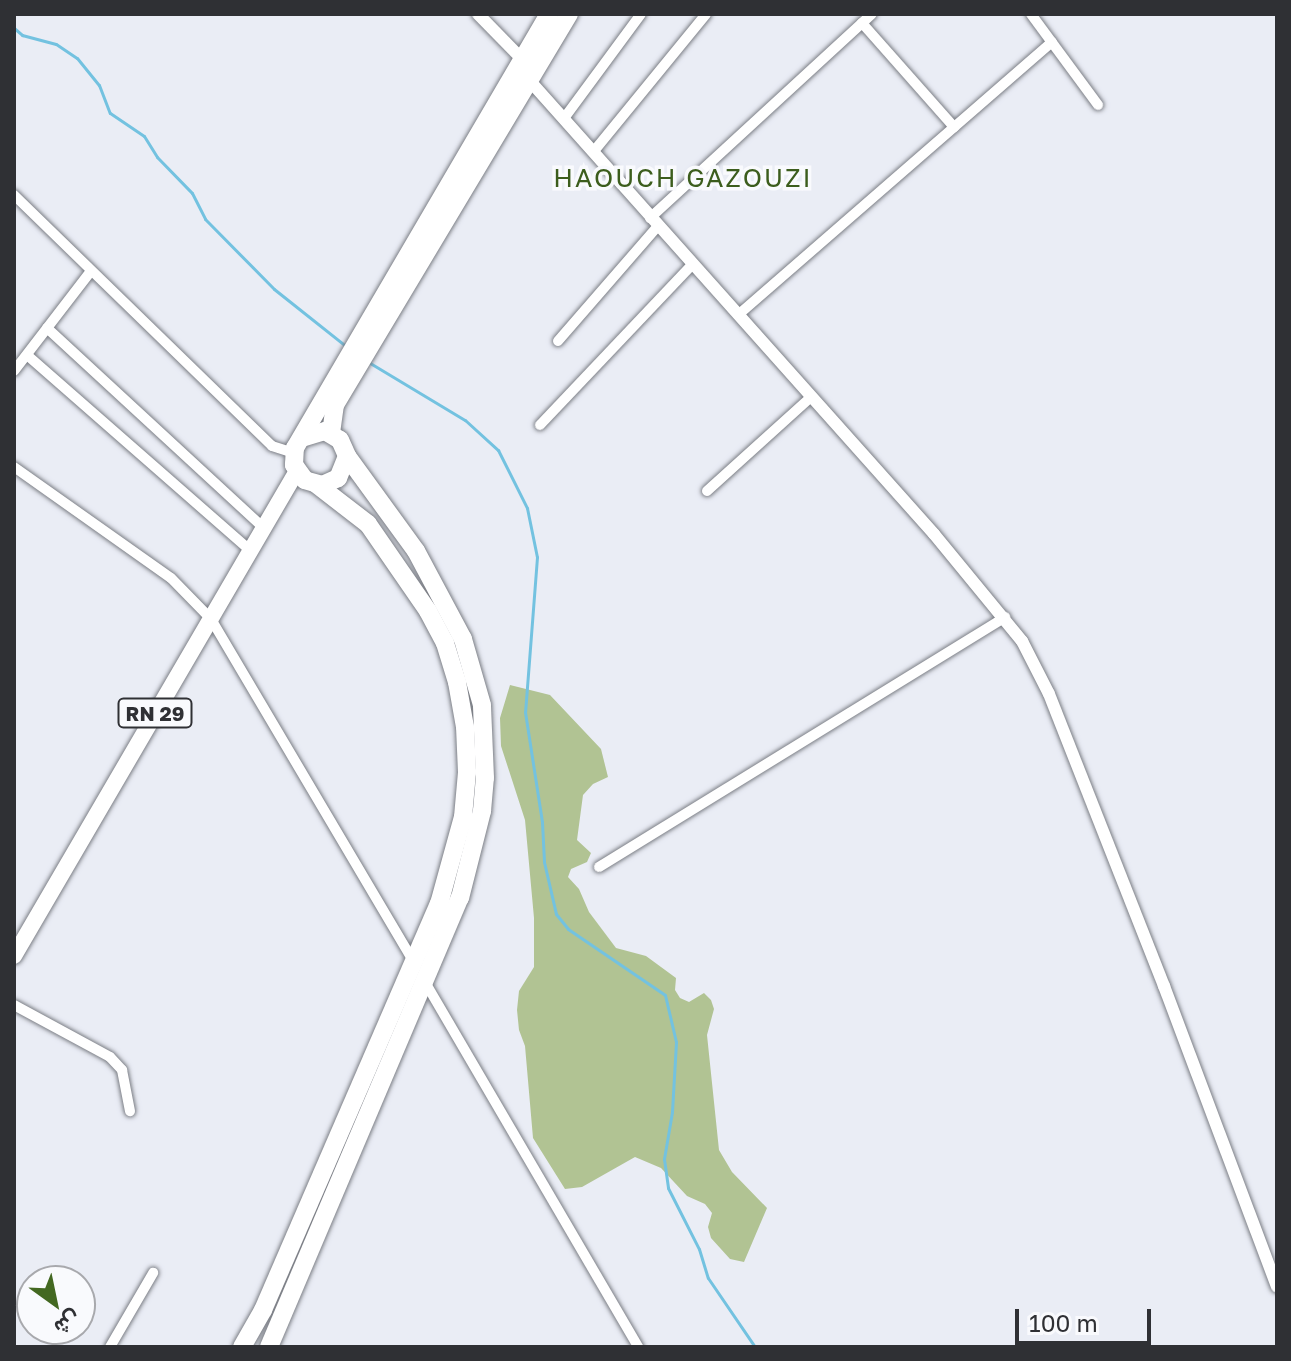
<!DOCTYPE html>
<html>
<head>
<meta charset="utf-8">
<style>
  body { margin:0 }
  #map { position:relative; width:1291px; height:1361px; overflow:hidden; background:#eaedf5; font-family:"Golos Text",Vazirmatn,sans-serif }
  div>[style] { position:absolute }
  .green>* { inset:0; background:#b1c393 }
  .stream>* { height:3px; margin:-1.5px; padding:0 1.5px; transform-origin:1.5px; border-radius:1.5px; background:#73c2e0 }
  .roads { filter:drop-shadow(0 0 2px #7b7e85) drop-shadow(0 0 2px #7b7e85) }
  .minor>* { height:10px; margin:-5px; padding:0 5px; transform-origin:5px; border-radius:5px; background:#fff }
  .tertiary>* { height:12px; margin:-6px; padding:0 6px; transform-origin:6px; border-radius:6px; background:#fff }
  .primary>* { height:16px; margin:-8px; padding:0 8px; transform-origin:8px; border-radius:8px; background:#fff }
  .trunk>* { height:18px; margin:-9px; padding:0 9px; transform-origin:9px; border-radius:9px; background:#fff }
  span { translate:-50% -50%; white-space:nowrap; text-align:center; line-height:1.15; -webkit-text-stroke:7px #f9fafd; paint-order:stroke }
  .shield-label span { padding:2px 6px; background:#f9fafd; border:2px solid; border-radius:6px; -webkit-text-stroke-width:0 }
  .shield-label { font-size:20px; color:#2f3034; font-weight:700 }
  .quarter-label { font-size:26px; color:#3c5d1d; letter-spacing:2px }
  .frame { position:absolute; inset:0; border:16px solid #2f3034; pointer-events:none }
  .north { position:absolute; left:16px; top:1265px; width:80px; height:80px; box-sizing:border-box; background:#f9fafd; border:2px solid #a8a9ad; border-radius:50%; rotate:147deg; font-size:22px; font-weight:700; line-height:32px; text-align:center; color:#2f3034 }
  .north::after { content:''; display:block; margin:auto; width:28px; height:36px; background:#436821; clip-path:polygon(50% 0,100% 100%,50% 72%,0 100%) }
  .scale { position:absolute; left:1015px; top:1309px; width:136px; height:36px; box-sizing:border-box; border:4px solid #2f3034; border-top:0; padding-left:10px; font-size:24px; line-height:28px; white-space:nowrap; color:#2f3034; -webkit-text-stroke:6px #f9fafd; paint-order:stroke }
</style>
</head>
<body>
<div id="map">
  <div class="green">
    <i style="clip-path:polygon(510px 685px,550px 695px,601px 749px,608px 777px,593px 784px,583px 795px,577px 840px,591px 853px,587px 862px,571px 869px,568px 877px,579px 889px,589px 912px,616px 948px,646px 956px,676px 978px,675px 990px,680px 998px,689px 1002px,704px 993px,711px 1000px,714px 1009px,707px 1035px,719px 1150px,732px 1172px,767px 1208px,744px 1262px,730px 1259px,711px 1238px,708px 1227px,712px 1213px,705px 1204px,687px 1196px,661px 1168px,635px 1157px,582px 1187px,565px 1189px,533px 1138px,525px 1046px,519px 1030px,517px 1010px,519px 991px,534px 967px,534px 918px,525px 820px,501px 746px,500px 718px)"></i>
  </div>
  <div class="stream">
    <i style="left:14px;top:28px;width:11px;rotate:41deg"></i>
    <i style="left:22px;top:35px;width:35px;rotate:15deg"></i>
    <i style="left:56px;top:44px;width:25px;rotate:34deg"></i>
    <i style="left:77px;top:58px;width:35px;rotate:51deg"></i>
    <i style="left:99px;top:85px;width:30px;rotate:69deg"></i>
    <i style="left:110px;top:113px;width:41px;rotate:34.1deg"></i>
    <i style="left:144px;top:136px;width:25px;rotate:58deg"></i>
    <i style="left:157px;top:157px;width:50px;rotate:45.8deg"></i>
    <i style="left:192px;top:193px;width:29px;rotate:63deg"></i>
    <i style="left:205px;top:219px;width:98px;rotate:45.4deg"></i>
    <i style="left:274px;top:289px;width:93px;rotate:38.5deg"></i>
    <i style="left:370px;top:363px;width:111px;rotate:31deg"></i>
    <i style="left:465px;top:420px;width:45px;rotate:42.3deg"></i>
    <i style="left:498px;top:450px;width:65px;rotate:63.4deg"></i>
    <i style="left:527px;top:508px;width:50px;rotate:78.5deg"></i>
    <i style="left:537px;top:557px;width:155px;rotate:94.4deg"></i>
    <i style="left:525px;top:712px;width:111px;rotate:81.2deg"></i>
    <i style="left:542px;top:822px;width:40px;rotate:87.1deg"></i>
    <i style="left:544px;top:862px;width:53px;rotate:77deg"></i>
    <i style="left:556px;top:914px;width:19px;rotate:51deg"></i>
    <i style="left:568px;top:929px;width:117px;rotate:34.2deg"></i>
    <i style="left:665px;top:995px;width:48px;rotate:76.8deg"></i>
    <i style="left:676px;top:1042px;width:70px;rotate:93.3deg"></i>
    <i style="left:672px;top:1112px;width:48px;rotate:99.7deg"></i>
    <i style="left:664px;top:1159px;width:29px;rotate:82deg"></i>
    <i style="left:668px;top:1188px;width:68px;rotate:63.1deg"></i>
    <i style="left:699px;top:1249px;width:30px;rotate:73deg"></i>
    <i style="left:708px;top:1278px;width:83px;rotate:55.7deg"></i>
  </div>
  <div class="roads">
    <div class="minor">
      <i style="left:1031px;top:14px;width:113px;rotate:53.6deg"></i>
      <i style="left:862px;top:23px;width:139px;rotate:48.5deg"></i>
      <i style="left:565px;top:117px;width:128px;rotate:-53.6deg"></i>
      <i style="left:594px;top:151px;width:177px;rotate:-50.7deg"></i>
      <i style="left:14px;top:195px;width:360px;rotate:44.2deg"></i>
      <i style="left:272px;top:446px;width:23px;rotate:18deg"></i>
      <i style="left:650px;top:218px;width:301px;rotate:-42.6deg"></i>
      <i style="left:738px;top:315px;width:416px;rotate:-41deg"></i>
      <i style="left:47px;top:328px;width:297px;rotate:42.7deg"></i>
      <i style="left:558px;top:341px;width:152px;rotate:-49deg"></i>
      <i style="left:27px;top:355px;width:299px;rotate:41.2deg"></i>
      <i style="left:14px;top:371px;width:126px;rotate:-52.4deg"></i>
      <i style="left:540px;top:425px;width:221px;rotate:-46.5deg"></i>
      <i style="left:14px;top:467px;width:192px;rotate:35.3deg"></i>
      <i style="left:171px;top:578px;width:57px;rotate:45.7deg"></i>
      <i style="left:211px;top:619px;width:399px;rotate:59.4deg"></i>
      <i style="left:707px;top:491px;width:140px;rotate:-42.1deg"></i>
      <i style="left:599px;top:867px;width:477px;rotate:-31.6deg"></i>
      <i style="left:425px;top:982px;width:423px;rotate:59.7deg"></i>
      <i style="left:14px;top:1005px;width:109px;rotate:28.4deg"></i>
      <i style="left:110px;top:1057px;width:18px;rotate:47deg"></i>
      <i style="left:122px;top:1070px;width:42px;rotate:79deg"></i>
      <i style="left:110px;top:1347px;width:86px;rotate:-59.8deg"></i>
    </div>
    <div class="tertiary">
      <i style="left:478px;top:14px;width:62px;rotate:45.7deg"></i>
      <i style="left:530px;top:81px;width:607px;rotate:48.27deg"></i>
      <i style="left:934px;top:534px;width:139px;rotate:50.6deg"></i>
      <i style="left:1022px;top:641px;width:59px;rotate:63deg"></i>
      <i style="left:1049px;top:694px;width:314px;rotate:68.5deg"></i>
      <i style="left:1164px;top:986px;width:321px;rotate:69.4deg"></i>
    </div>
    <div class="primary">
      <i style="left:14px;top:956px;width:562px;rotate:-59.74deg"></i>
    </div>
    <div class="trunk">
      <i style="left:331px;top:433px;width:28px;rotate:-82deg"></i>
      <i style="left:335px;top:405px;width:456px;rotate:-59.1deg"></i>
      <i style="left:302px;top:438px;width:24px;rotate:-17deg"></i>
      <i style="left:325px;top:431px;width:17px;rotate:31deg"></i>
      <i style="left:340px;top:440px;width:17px;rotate:66deg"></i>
      <i style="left:347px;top:456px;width:24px;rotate:112deg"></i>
      <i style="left:338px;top:478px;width:17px;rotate:156deg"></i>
      <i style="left:322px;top:485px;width:18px;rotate:-164deg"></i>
      <i style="left:305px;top:480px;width:19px;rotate:-126deg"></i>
      <i style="left:294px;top:465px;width:17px;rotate:-87deg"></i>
      <i style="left:295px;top:448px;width:503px;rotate:-59.66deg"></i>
      <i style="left:242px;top:1347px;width:43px;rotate:-60.4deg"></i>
      <i style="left:263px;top:1310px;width:443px;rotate:-66.6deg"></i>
      <i style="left:439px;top:904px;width:90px;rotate:-74.6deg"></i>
      <i style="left:463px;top:817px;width:45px;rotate:-84.9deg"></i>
      <i style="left:467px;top:772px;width:45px;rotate:-92.5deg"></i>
      <i style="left:465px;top:727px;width:46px;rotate:-100.1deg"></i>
      <i style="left:457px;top:682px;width:41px;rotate:-107.1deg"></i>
      <i style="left:445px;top:643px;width:36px;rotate:-118deg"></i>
      <i style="left:428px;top:611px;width:106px;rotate:-124.6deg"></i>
      <i style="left:368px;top:524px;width:66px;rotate:-142.4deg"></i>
      <i style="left:269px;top:1347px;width:488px;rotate:-67deg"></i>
      <i style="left:460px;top:898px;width:90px;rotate:-75.8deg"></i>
      <i style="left:482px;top:811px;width:33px;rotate:-85deg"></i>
      <i style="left:485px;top:778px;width:73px;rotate:-92.4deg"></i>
      <i style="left:482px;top:705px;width:69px;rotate:-106.1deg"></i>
      <i style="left:463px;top:639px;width:100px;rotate:-118.1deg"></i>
      <i style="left:416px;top:551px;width:117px;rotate:-126deg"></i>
    </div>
  </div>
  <div class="shield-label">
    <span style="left:155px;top:713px">RN 29</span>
  </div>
  <div class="quarter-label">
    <span style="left:683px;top:178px">HAOUCH GAZOUZI</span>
  </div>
  <div class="frame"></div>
  <div class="north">ش</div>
  <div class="scale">100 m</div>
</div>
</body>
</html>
